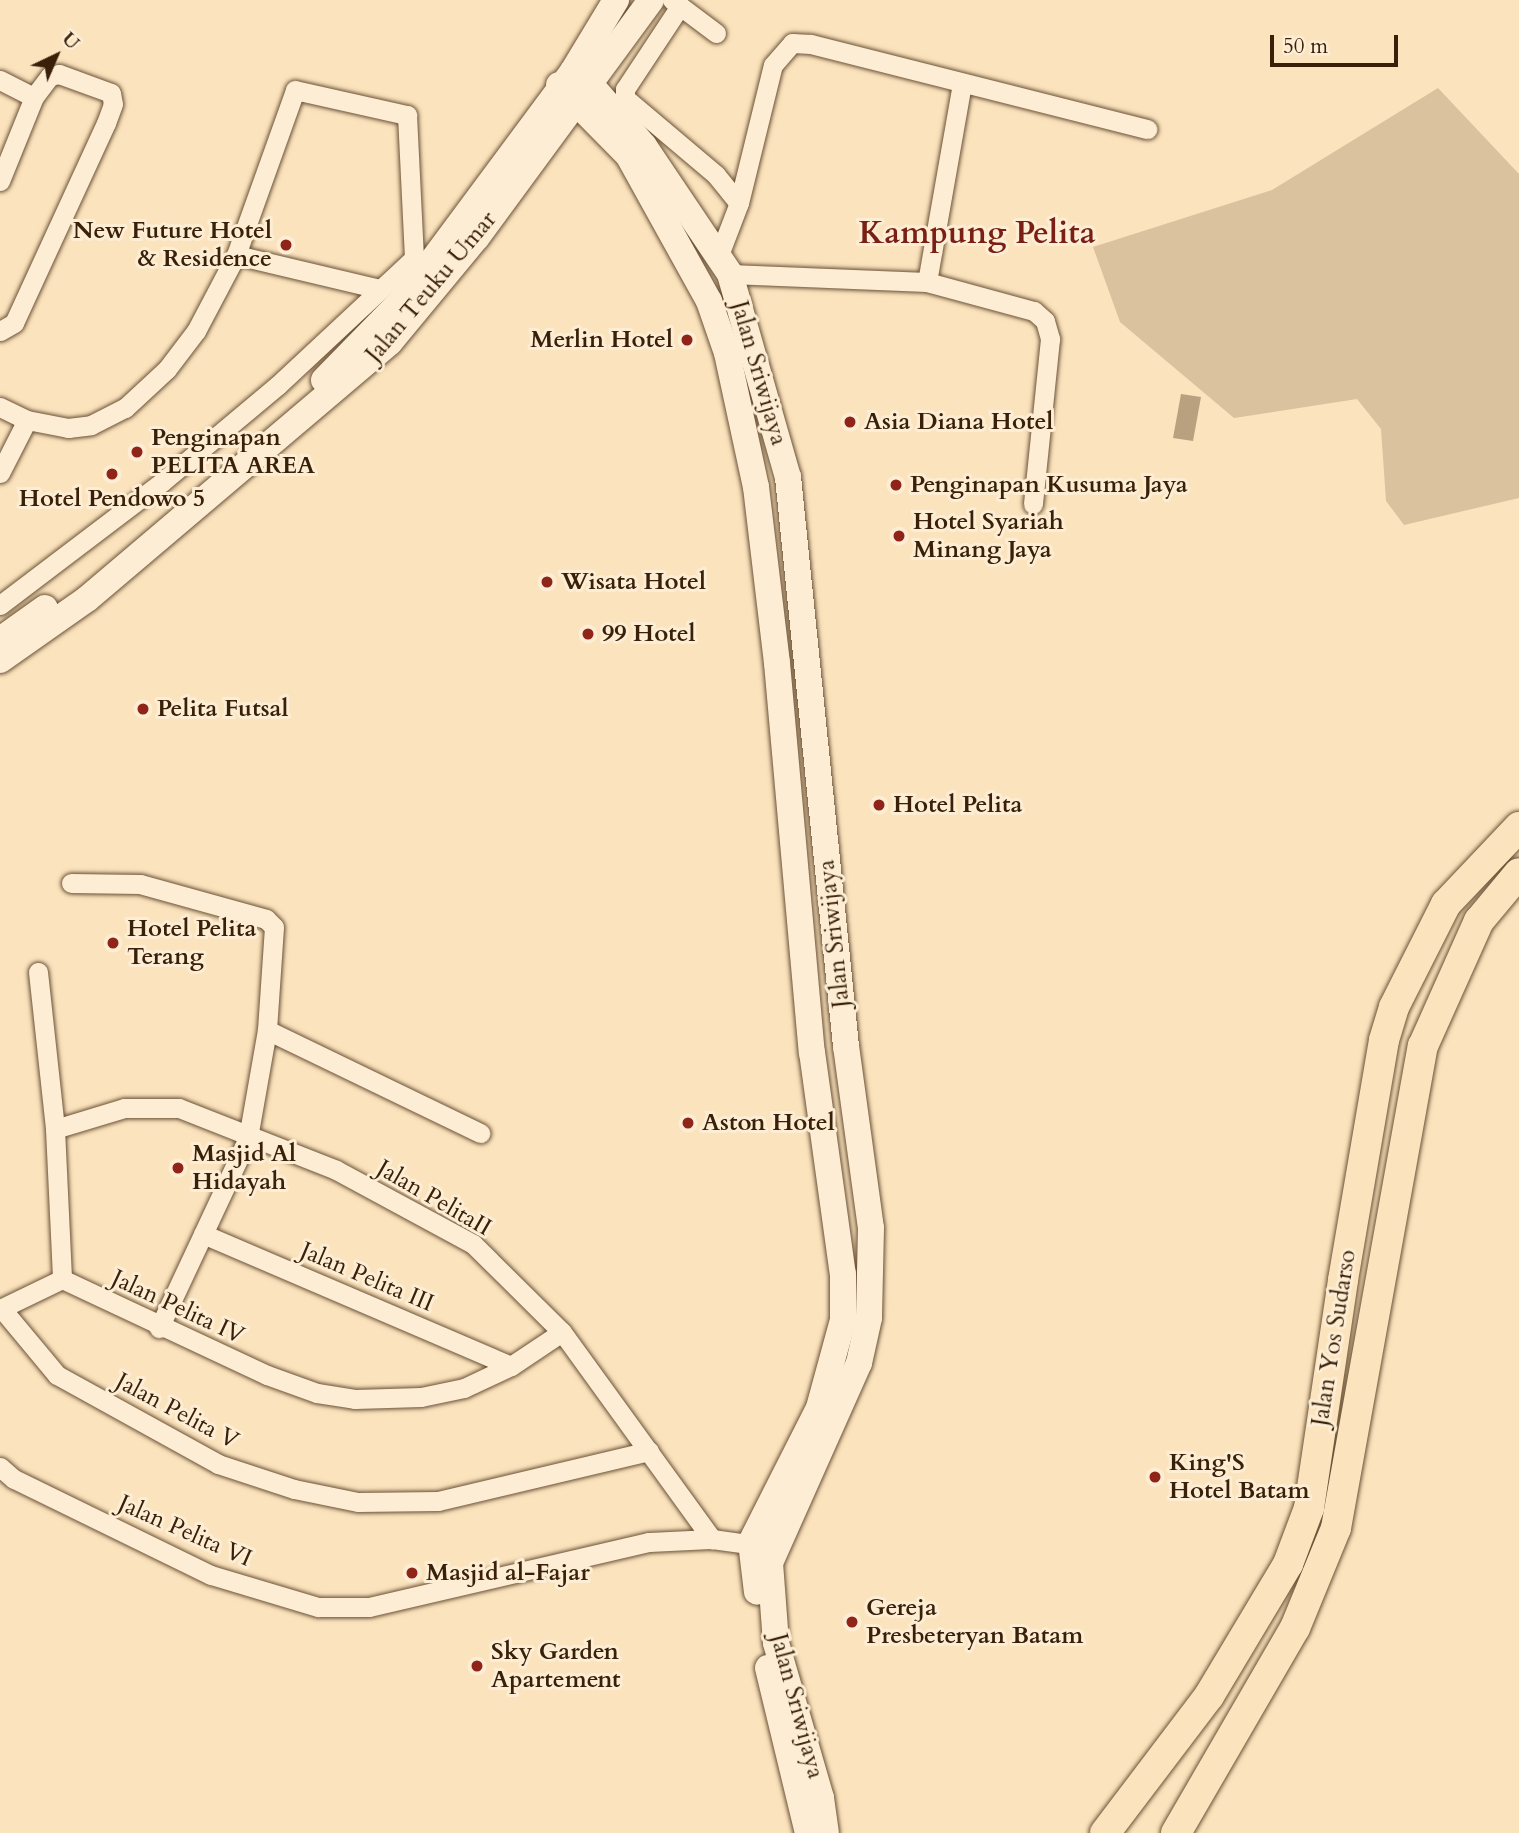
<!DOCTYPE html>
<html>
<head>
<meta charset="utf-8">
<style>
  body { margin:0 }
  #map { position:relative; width:1519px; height:1833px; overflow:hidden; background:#fbe3bd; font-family:Cardo,serif }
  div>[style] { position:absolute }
  .green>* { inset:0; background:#dac29e }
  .water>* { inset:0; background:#b9a180 }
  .roads { filter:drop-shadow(0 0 2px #6a5136) drop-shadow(0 0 2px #6a5136) }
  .minor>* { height:19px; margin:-9.5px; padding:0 9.5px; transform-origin:9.5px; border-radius:9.5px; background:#fcedd4 }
  .secondary>* { height:26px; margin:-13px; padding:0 13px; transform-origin:13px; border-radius:13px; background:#fcedd4 }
  .primary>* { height:30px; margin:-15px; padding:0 15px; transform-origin:15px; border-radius:15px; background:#fbe3bd }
  .dots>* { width:19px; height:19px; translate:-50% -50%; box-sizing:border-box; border:4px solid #fcedd4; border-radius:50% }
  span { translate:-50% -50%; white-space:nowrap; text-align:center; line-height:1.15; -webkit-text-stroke:6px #fcedd4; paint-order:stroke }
  .poi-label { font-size:24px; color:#3a2009; font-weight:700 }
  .right { translate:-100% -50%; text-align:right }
  .left { translate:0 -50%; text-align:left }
  .street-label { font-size:24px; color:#3a2009 }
  .district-label { font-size:32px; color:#7a1f14; font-weight:700 }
  .north { position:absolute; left:21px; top:21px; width:70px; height:70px; -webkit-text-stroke:5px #fcedd4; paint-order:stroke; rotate:44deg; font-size:19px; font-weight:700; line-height:28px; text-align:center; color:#3a2009 }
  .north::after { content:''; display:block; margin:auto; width:24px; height:32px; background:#3a2009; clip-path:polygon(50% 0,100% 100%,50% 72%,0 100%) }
  .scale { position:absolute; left:1270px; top:35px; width:128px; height:32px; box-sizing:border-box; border:4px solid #3a2009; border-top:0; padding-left:9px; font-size:21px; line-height:24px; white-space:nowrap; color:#3a2009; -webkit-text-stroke:5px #fcedd4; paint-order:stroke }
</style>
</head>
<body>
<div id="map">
  <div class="green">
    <i style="clip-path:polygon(1438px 88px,1519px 174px,1519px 498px,1404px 525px,1386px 501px,1381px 429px,1357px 399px,1234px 418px,1120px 322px,1093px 247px,1272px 190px)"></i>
  </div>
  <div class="water">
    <i style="clip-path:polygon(1181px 394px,1201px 397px,1193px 441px,1173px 438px)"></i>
  </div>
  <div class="roads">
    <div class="minor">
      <i style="left:672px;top:0;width:55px;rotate:36.9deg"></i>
      <i style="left:680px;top:6px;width:100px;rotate:123.5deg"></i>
      <i style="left:625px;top:89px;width:9px;rotate:90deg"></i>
      <i style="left:625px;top:98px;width:119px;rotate:40.2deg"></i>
      <i style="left:716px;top:175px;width:36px;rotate:51deg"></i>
      <i style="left:0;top:80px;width:38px;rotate:27deg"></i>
      <i style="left:0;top:181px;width:91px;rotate:-68deg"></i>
      <i style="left:34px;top:97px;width:26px;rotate:-53deg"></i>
      <i style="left:50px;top:76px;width:9px;rotate:-13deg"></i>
      <i style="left:59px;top:74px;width:55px;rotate:20.1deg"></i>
      <i style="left:111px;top:93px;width:11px;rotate:80deg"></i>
      <i style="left:113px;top:104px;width:20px;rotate:110deg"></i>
      <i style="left:106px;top:123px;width:220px;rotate:114.7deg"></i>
      <i style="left:14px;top:323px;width:16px;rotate:150deg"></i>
      <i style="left:236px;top:255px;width:148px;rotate:13.3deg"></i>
      <i style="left:719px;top:255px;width:56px;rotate:-69deg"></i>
      <i style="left:739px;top:203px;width:142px;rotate:-76.2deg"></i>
      <i style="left:773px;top:65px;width:29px;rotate:-49deg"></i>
      <i style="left:792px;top:43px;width:19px;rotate:3deg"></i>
      <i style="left:811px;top:44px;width:347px;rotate:14.2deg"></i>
      <i style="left:730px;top:274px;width:197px;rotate:2.3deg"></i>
      <i style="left:927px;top:282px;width:111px;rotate:15.2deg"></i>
      <i style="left:1034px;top:311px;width:15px;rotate:42deg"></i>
      <i style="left:1045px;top:321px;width:19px;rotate:74deg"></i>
      <i style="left:1050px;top:339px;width:166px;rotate:95.9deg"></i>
      <i style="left:927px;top:282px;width:202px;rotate:-80deg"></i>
      <i style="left:0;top:407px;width:30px;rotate:26deg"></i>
      <i style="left:27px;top:420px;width:42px;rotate:11deg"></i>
      <i style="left:68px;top:428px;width:23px;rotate:-7deg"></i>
      <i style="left:91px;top:425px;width:38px;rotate:-27deg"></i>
      <i style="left:125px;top:408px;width:57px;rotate:-42.9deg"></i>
      <i style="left:167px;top:369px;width:48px;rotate:-52.7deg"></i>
      <i style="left:196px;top:331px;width:86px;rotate:-62.2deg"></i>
      <i style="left:236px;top:255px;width:175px;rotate:-70.3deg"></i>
      <i style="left:295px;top:90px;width:115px;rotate:12.6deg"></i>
      <i style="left:407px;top:115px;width:143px;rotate:87.2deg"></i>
      <i style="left:414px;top:258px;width:15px;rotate:62deg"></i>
      <i style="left:0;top:473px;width:59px;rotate:-63deg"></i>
      <i style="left:0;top:605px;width:203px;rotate:-37.2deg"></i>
      <i style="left:162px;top:482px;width:151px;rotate:-39.9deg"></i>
      <i style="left:278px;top:385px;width:186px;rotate:-43deg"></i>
      <i style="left:71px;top:883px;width:69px;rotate:0.8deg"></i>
      <i style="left:140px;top:884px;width:131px;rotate:15.5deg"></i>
      <i style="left:266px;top:919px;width:11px;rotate:45deg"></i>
      <i style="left:274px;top:927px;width:103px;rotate:93.9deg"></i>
      <i style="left:267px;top:1030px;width:110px;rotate:100deg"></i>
      <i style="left:248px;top:1138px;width:210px;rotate:115.1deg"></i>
      <i style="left:38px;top:972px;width:158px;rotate:83.8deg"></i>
      <i style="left:55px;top:1129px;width:150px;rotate:87.3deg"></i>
      <i style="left:267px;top:1030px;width:237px;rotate:25.8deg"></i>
      <i style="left:55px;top:1129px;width:72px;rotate:-16.9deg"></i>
      <i style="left:124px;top:1108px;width:55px"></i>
      <i style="left:179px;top:1108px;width:169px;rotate:21.5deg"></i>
      <i style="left:336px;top:1170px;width:156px;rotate:28.4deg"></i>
      <i style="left:473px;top:1244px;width:125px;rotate:44.7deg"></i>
      <i style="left:562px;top:1332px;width:256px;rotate:54.1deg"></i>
      <i style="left:203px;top:1234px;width:335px;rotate:23.2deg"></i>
      <i style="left:62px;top:1279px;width:226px;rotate:25.1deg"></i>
      <i style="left:267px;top:1375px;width:53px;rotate:19.8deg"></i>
      <i style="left:317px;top:1393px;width:38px;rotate:9deg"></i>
      <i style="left:355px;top:1399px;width:66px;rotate:-1.7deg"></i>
      <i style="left:421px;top:1397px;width:44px;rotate:-11.8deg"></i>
      <i style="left:464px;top:1388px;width:52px;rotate:-25.1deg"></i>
      <i style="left:511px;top:1366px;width:61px;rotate:-33.7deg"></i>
      <i style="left:0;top:1309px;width:69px;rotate:-25.8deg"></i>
      <i style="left:2px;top:1309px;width:86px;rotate:50.2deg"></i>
      <i style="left:57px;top:1375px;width:184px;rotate:28.9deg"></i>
      <i style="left:218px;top:1464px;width:80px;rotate:18.2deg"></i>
      <i style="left:294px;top:1489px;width:65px;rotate:11.5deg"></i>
      <i style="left:358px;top:1502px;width:80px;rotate:-0.7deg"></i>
      <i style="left:438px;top:1501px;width:217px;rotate:-13.3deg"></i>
      <i style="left:0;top:1467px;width:18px;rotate:41deg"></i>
      <i style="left:14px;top:1479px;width:219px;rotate:26deg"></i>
      <i style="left:211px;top:1575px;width:112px;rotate:16.7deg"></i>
      <i style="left:318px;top:1607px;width:51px"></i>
      <i style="left:369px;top:1607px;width:287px;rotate:-13.1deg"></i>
      <i style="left:649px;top:1542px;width:63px;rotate:-2.7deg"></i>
      <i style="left:712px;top:1539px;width:50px;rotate:8deg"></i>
    </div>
    <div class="secondary">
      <i style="left:573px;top:71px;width:21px;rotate:37deg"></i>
      <i style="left:590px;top:84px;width:82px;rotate:48.9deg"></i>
      <i style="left:644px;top:146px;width:154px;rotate:56.1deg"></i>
      <i style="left:730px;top:274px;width:211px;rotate:74.1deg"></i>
      <i style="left:788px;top:477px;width:572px;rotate:84.18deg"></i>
      <i style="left:846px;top:1046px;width:184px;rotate:82.2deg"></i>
      <i style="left:871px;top:1228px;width:90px;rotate:91.3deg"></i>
      <i style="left:869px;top:1318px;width:46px;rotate:102.5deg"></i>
      <i style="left:859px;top:1363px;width:219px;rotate:114deg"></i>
      <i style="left:770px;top:1563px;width:80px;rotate:85.7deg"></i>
      <i style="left:776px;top:1643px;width:161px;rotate:73.8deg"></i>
      <i style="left:821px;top:1798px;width:35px;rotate:82deg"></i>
      <i style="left:559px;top:85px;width:98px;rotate:45.4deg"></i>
      <i style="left:628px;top:155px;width:167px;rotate:61deg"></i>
      <i style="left:709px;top:301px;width:55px;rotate:70.9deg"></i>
      <i style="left:727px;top:353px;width:137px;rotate:77.8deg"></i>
      <i style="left:756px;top:487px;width:177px;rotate:83.2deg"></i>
      <i style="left:777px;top:663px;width:391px;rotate:84.9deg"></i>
      <i style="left:812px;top:1052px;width:224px;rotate:82.1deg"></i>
      <i style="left:843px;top:1274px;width:46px;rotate:90deg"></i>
      <i style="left:843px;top:1320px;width:91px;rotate:105.3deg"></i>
      <i style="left:819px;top:1408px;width:150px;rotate:116.9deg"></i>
      <i style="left:751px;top:1542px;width:50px;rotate:83.2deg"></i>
      <i style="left:324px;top:380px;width:117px;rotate:-45.7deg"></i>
      <i style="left:406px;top:296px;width:280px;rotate:-53.4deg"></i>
      <i style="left:573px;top:71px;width:83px;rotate:-58.8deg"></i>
      <i style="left:0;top:640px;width:55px;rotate:-35.4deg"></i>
      <i style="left:0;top:660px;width:106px;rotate:-35deg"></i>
      <i style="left:87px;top:599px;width:397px;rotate:-40.3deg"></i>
      <i style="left:390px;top:342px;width:136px;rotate:-50.4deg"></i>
      <i style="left:477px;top:237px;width:294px;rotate:-53.7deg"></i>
      <i style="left:768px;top:1668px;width:170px;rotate:76.4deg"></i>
    </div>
    <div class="primary">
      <i style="left:1105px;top:1833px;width:172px;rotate:-52.8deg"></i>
      <i style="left:1209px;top:1696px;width:154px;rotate:-59.1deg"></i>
      <i style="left:1288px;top:1564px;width:60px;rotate:-69.4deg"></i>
      <i style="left:1309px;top:1508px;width:231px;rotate:-81.5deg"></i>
      <i style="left:1343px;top:1280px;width:243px;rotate:-80.3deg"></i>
      <i style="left:1384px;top:1040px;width:34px;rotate:-73deg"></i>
      <i style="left:1394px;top:1007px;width:115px;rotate:-63.2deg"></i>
      <i style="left:1446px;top:904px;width:106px;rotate:-46.5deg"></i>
      <i style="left:1176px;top:1833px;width:237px;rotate:-59.9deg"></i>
      <i style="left:1295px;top:1628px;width:108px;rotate:-67.7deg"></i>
      <i style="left:1336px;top:1528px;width:490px;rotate:-79.8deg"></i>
      <i style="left:1423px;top:1046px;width:137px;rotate:-65.9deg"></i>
      <i style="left:1479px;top:921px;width:62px;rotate:-50.2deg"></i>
    </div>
  </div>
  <div class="dots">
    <i style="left:286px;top:245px;background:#8f2418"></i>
    <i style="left:687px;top:340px;background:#8f2418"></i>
    <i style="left:850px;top:422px;background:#8f2418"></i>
    <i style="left:137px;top:452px;background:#8f2418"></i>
    <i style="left:112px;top:474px;background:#8f2418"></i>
    <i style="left:896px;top:485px;background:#8f2418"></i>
    <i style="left:899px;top:536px;background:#8f2418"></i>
    <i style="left:547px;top:582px;background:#8f2418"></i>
    <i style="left:588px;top:634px;background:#8f2418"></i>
    <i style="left:143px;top:709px;background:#8f2418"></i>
    <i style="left:879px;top:805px;background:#8f2418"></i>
    <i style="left:113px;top:943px;background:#8f2418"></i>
    <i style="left:688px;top:1123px;background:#8f2418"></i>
    <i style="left:178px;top:1168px;background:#8f2418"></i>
    <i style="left:1155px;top:1477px;background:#8f2418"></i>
    <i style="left:412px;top:1573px;background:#8f2418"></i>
    <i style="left:852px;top:1622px;background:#8f2418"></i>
    <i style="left:477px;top:1666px;background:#8f2418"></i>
  </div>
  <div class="poi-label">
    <span class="right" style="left:272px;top:245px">New Future Hotel<br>&amp; Residence</span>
    <span class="right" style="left:673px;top:340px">Merlin Hotel</span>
    <span class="left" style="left:864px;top:422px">Asia Diana Hotel</span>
    <span class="left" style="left:151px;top:452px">Penginapan<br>PELITA AREA</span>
    <span class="left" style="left:910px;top:485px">Penginapan Kusuma Jaya</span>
    <span style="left:112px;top:499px">Hotel Pendowo 5</span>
    <span class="left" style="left:913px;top:536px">Hotel Syariah<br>Minang Jaya</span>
    <span class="left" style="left:561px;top:582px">Wisata Hotel</span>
    <span class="left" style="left:602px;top:634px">99 Hotel</span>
    <span class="left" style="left:157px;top:709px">Pelita Futsal</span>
    <span class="left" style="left:893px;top:805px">Hotel Pelita</span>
    <span class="left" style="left:127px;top:943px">Hotel Pelita<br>Terang</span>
    <span class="left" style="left:702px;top:1123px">Aston Hotel</span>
    <span class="left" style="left:192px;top:1168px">Masjid Al<br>Hidayah</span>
    <span class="left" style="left:1169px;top:1477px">King'S<br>Hotel Batam</span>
    <span class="left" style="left:426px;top:1573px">Masjid al-Fajar</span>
    <span class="left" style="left:866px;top:1622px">Gereja<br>Presbeteryan Batam</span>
    <span class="left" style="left:491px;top:1666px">Sky Garden<br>Apartement</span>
  </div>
  <div class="street-label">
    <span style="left:431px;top:287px;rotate:-50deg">Jalan Teuku Umar</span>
    <span style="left:759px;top:373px;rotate:74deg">Jalan Sriwijaya</span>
    <span style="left:834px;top:934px;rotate:-96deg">Jalan Sriwijaya</span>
    <span style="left:434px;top:1198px;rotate:30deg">Jalan PelitaII</span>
    <span style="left:367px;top:1277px;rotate:23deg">Jalan Pelita III</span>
    <span style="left:178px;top:1307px;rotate:25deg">Jalan Pelita IV</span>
    <span style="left:1334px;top:1338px;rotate:-81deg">Jalan Yos Sudarso</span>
    <span style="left:177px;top:1411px;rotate:28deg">Jalan Pelita V</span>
    <span style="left:185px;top:1531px;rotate:24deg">Jalan Pelita VI</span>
    <span style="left:797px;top:1706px;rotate:75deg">Jalan Sriwijaya</span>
  </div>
  <div class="district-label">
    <span style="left:977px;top:233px">Kampung Pelita</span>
  </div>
  <div class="north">U</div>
  <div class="scale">50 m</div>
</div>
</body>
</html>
